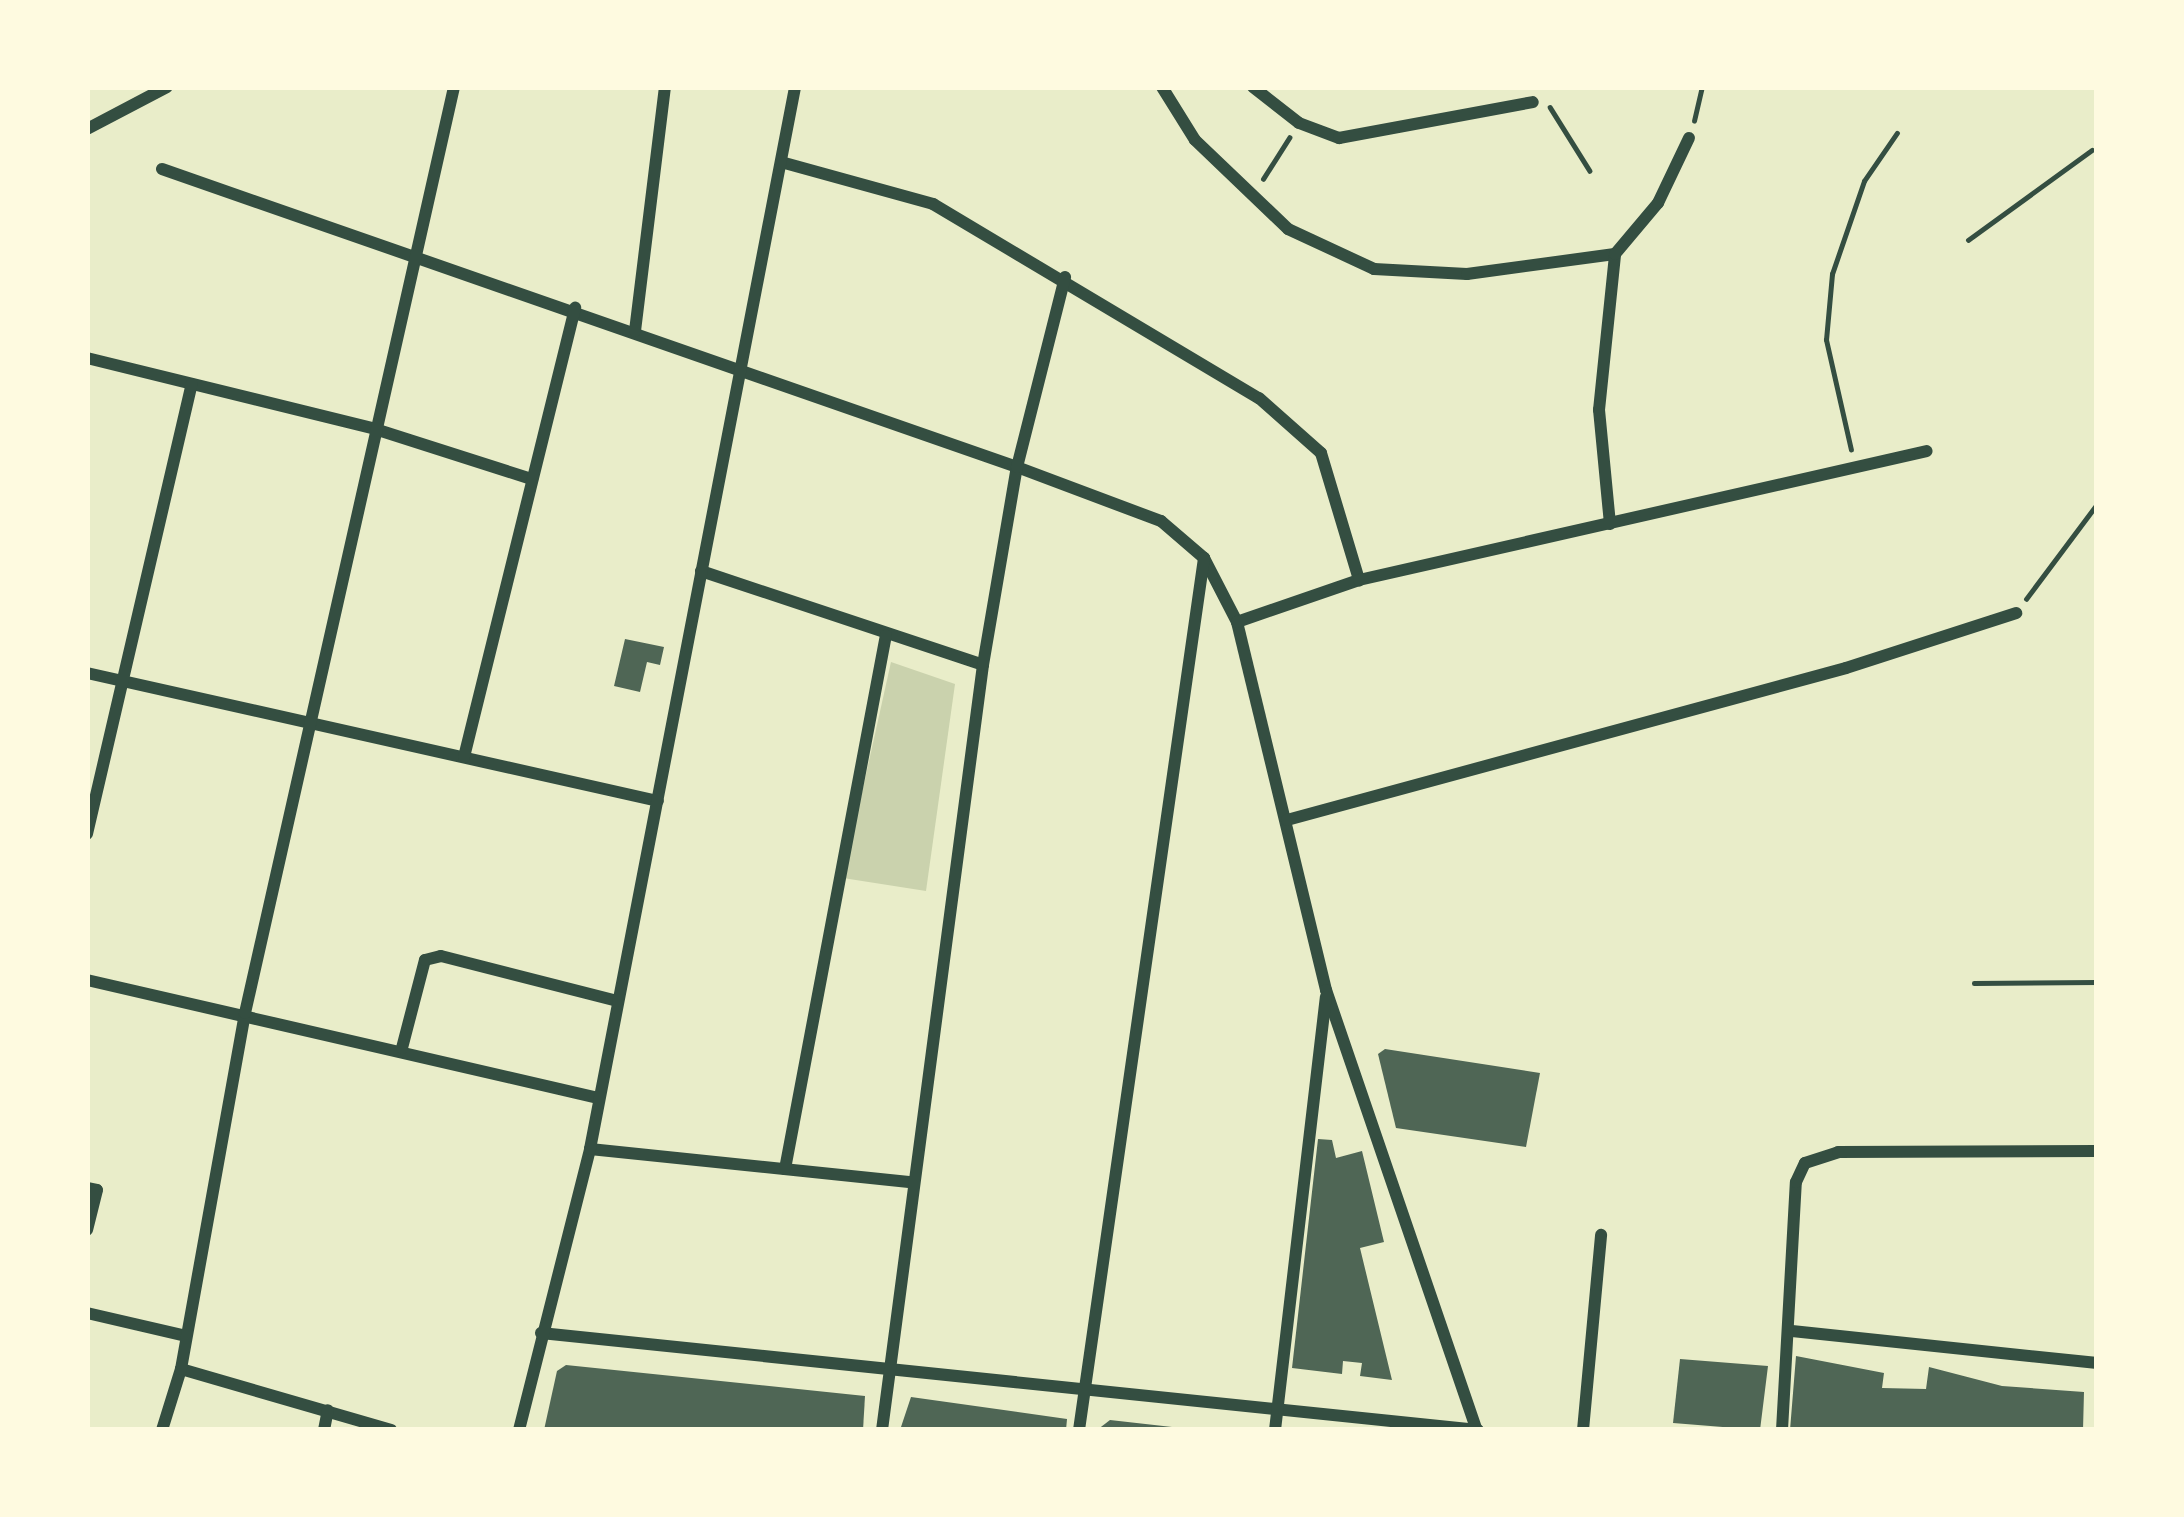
<!DOCTYPE html>
<html>
<head>
<meta charset="utf-8">
<style>
  body { margin:0 }
  #map { position:relative; width:2184px; height:1517px; overflow:hidden; background:#e9edc9; font-family:"Varela Round",sans-serif }
  div>[style] { position:absolute }
  .green>* { inset:0; background:#cad2ad }
  .building>* { inset:0; background:#4f6655 }
  .path>* { height:4.5px; margin:-2.25px; padding:0 2.25px; transform-origin:2.25px; border-radius:2.25px; background:#344e41 }
  .minor>* { height:12px; margin:-6px; padding:0 6px; transform-origin:6px; border-radius:6px; background:#344e41 }
  span { translate:-50% -50%; white-space:nowrap; text-align:center; line-height:1.15; -webkit-text-stroke:9px #fefae0; paint-order:stroke }
  .frame { position:absolute; inset:0; border:90px solid #fefae0; pointer-events:none }
</style>
</head>
<body>
<div id="map">
  <div class="green">
    <i style="clip-path:polygon(891px 662px,955px 684px,926px 891px,843px 878px)"></i>
  </div>
  <div class="building">
    <i style="clip-path:polygon(625px 639px,664px 647px,660px 665px,647px 662px,640px 692px,614px 686px)"></i>
    <i style="clip-path:polygon(1385px 1049px,1540px 1073px,1526px 1147px,1396px 1128px,1378px 1054px)"></i>
    <i style="clip-path:polygon(1318px 1139px,1332px 1140px,1336px 1158px,1362px 1151px,1384px 1242px,1360px 1248px,1392px 1380px,1360px 1376px,1362px 1363px,1343px 1361px,1342px 1374px,1292px 1368px)"></i>
    <i style="clip-path:polygon(1796px 1356px,1884px 1373px,1882px 1388px,1926px 1389px,1929px 1367px,2002px 1386px,2084px 1392px,2083px 1430px,1790px 1430px)"></i>
    <i style="clip-path:polygon(1680px 1359px,1768px 1366px,1760px 1430px,1673px 1423px)"></i>
    <i style="clip-path:polygon(566px 1365px,865px 1396px,863px 1430px,544px 1430px,557px 1371px)"></i>
    <i style="clip-path:polygon(911px 1397px,1067px 1419px,1066px 1430px,900px 1430px)"></i>
    <i style="clip-path:polygon(1110px 1420px,1172px 1427px,1172px 1430px,1097px 1430px)"></i>
  </div>
  <div class="path">
    <i style="left:1550px;top:107px;width:75px;rotate:58deg"></i>
    <i style="left:1694px;top:121px;width:35px;rotate:-77deg"></i>
    <i style="left:1263px;top:179px;width:49px;rotate:-57.6deg"></i>
    <i style="left:1968px;top:240px;width:153px;rotate:-36deg"></i>
    <i style="left:1851px;top:450px;width:113px;rotate:-102.8deg"></i>
    <i style="left:1826px;top:340px;width:66px;rotate:-84.8deg"></i>
    <i style="left:1832px;top:274px;width:98px;rotate:-71deg"></i>
    <i style="left:1864px;top:181px;width:58px;rotate:-55.5deg"></i>
    <i style="left:2026px;top:599px;width:119px;rotate:-53.2deg"></i>
    <i style="left:1974px;top:983px;width:123px;rotate:-0.5deg"></i>
  </div>
  <div class="minor">
    <i style="left:1162px;top:87px;width:62px;rotate:58.1deg"></i>
    <i style="left:1195px;top:140px;width:129px;rotate:43.7deg"></i>
    <i style="left:1288px;top:229px;width:95px;rotate:24.9deg"></i>
    <i style="left:1374px;top:269px;width:93px;rotate:3.1deg"></i>
    <i style="left:1467px;top:274px;width:149px;rotate:-7.7deg"></i>
    <i style="left:1253px;top:87px;width:58px;rotate:38deg"></i>
    <i style="left:1299px;top:123px;width:43px;rotate:20.6deg"></i>
    <i style="left:1339px;top:138px;width:197px;rotate:-10.5deg"></i>
    <i style="left:87px;top:129px;width:90px;rotate:-27.7deg"></i>
    <i style="left:781px;top:162px;width:158px;rotate:15.4deg"></i>
    <i style="left:933px;top:204px;width:379px;rotate:30.8deg"></i>
    <i style="left:1259px;top:398px;width:83px;rotate:41.6deg"></i>
    <i style="left:1321px;top:453px;width:133px;rotate:73.3deg"></i>
    <i style="left:162px;top:169px;width:905px;rotate:19.22deg"></i>
    <i style="left:1017px;top:467px;width:154px;rotate:20.6deg"></i>
    <i style="left:1161px;top:521px;width:57px;rotate:40.7deg"></i>
    <i style="left:1204px;top:558px;width:72px;rotate:62.7deg"></i>
    <i style="left:1237px;top:622px;width:379px;rotate:76.4deg"></i>
    <i style="left:1326px;top:990px;width:465px;rotate:71.1deg"></i>
    <i style="left:635px;top:331px;width:246px;rotate:-83deg"></i>
    <i style="left:87px;top:358px;width:297px;rotate:13.8deg"></i>
    <i style="left:375px;top:429px;width:165px;rotate:17.7deg"></i>
    <i style="left:1610px;top:524px;width:115px;rotate:-95.5deg"></i>
    <i style="left:1599px;top:410px;width:157px;rotate:-84.1deg"></i>
    <i style="left:1615px;top:254px;width:67px;rotate:-49.9deg"></i>
    <i style="left:1658px;top:203px;width:72px;rotate:-64.5deg"></i>
    <i style="left:701px;top:571px;width:297px;rotate:18.4deg"></i>
    <i style="left:1237px;top:622px;width:129px;rotate:-19deg"></i>
    <i style="left:1359px;top:580px;width:582px;rotate:-12.8deg"></i>
    <i style="left:87px;top:673px;width:585px;rotate:12.64deg"></i>
    <i style="left:464px;top:757px;width:463px;rotate:-76.1deg"></i>
    <i style="left:1287px;top:820px;width:579px;rotate:-15.21deg"></i>
    <i style="left:1846px;top:668px;width:179px;rotate:-17.9deg"></i>
    <i style="left:87px;top:834px;width:462px;rotate:-76.9deg"></i>
    <i style="left:87px;top:980px;width:524px;rotate:13deg"></i>
    <i style="left:402px;top:1048px;width:91px;rotate:-75.4deg"></i>
    <i style="left:425px;top:960px;width:16px;rotate:-14deg"></i>
    <i style="left:441px;top:956px;width:178px;rotate:14.3deg"></i>
    <i style="left:590px;top:1149px;width:323px;rotate:5.9deg"></i>
    <i style="left:785px;top:1169px;width:543px;rotate:-79.29deg"></i>
    <i style="left:87px;top:1188px;width:10px;rotate:11deg"></i>
    <i style="left:97px;top:1190px;width:41px;rotate:104deg"></i>
    <i style="left:87px;top:1313px;width:98px;rotate:13deg"></i>
    <i style="left:1792px;top:1331px;width:307px;rotate:6deg"></i>
    <i style="left:541px;top:1333px;width:942px;rotate:5.91deg"></i>
    <i style="left:181px;top:1369px;width:219px;rotate:16.2deg"></i>
    <i style="left:162px;top:1430px;width:64px;rotate:-72.7deg"></i>
    <i style="left:181px;top:1369px;width:362px;rotate:-79.8deg"></i>
    <i style="left:245px;top:1013px;width:949px;rotate:-77.28deg"></i>
    <i style="left:324px;top:1430px;width:20px;rotate:-79deg"></i>
    <i style="left:519px;top:1430px;width:290px;rotate:-75.8deg"></i>
    <i style="left:590px;top:1149px;width:1082px;rotate:-79.07deg"></i>
    <i style="left:882px;top:1430px;width:772px;rotate:-82.48deg"></i>
    <i style="left:983px;top:665px;width:201px;rotate:-80.3deg"></i>
    <i style="left:1017px;top:467px;width:196px;rotate:-75.8deg"></i>
    <i style="left:1079px;top:1430px;width:881px;rotate:-81.84deg"></i>
    <i style="left:1275px;top:1430px;width:436px;rotate:-83.3deg"></i>
    <i style="left:1583px;top:1430px;width:196px;rotate:-84.7deg"></i>
    <i style="left:1782px;top:1430px;width:248px;rotate:-86.8deg"></i>
    <i style="left:1796px;top:1182px;width:21px;rotate:-65deg"></i>
    <i style="left:1805px;top:1163px;width:35px;rotate:-18deg"></i>
    <i style="left:1838px;top:1152px;width:259px;rotate:-0.2deg"></i>
  </div>
  <div class="frame"></div>
</div>
</body>
</html>
